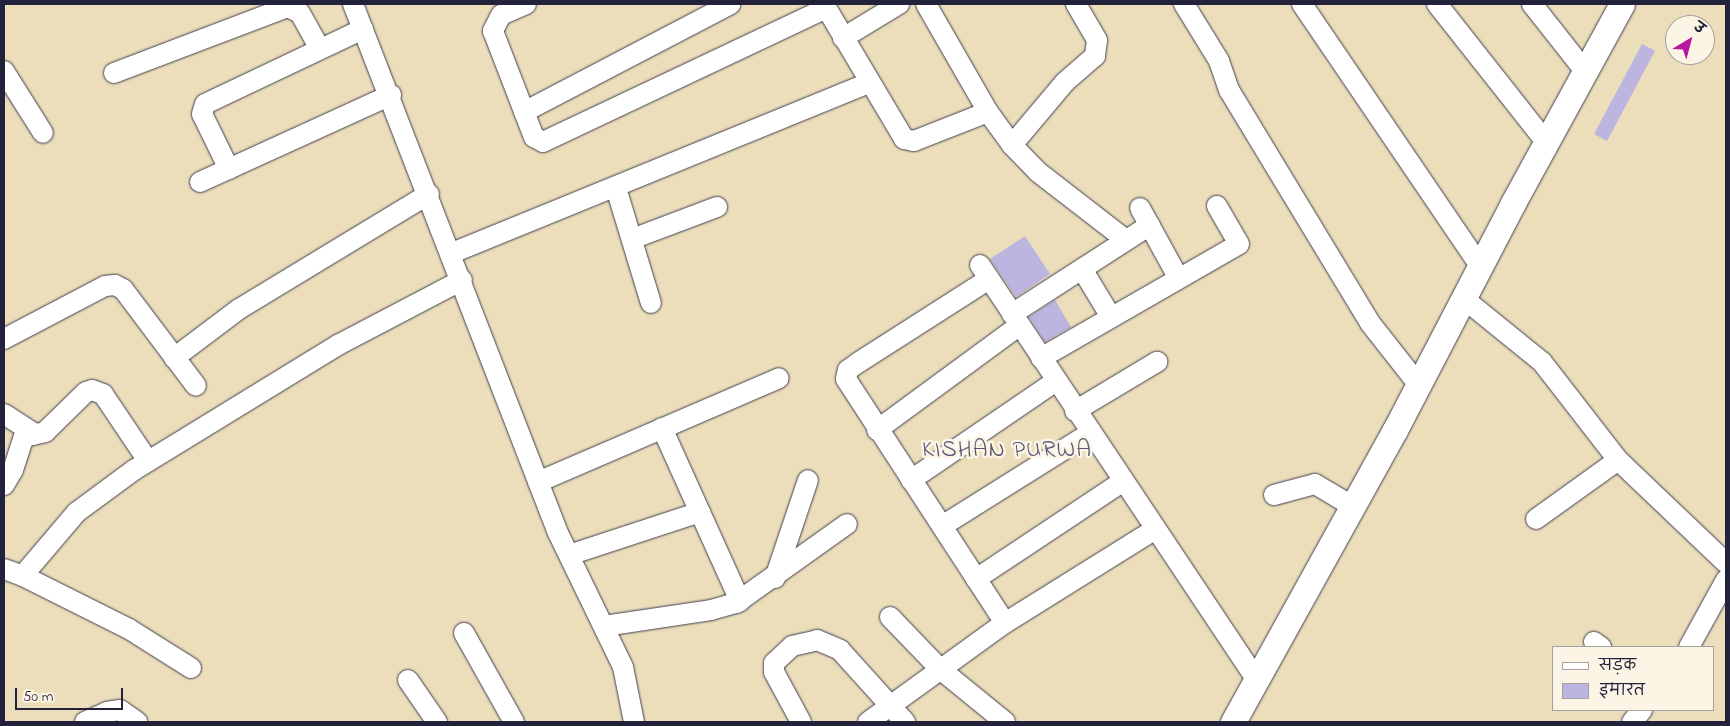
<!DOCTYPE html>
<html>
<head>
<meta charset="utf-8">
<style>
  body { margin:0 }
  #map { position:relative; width:1730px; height:726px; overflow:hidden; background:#ecdebb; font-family:"Indie Flower","Playpen Sans Deva",sans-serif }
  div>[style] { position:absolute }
  .building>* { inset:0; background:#bcb5e0 }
  .roads { filter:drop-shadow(0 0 1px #403e4e) drop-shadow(0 0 1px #403e4e) }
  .minor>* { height:20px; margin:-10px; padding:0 10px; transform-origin:10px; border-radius:10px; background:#fff }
  .major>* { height:25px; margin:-12.5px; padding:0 12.5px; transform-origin:12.5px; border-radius:12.5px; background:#fff }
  span { translate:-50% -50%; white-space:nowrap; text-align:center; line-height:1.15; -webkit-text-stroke:5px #fcf5e5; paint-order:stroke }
  .quarter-label { font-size:24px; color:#585575; letter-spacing:1px }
  .frame { position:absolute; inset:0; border:5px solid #22223b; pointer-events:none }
  .legend { position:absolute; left:1552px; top:646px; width:162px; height:65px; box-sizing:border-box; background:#fcf5e5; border:1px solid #a5a1a1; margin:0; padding:6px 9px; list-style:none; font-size:15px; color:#22223b }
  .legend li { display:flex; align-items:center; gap:10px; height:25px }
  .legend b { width:25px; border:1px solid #a5a1a1 }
  .north { position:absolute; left:1665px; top:15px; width:50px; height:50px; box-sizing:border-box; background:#fcf5e5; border:1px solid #a5a1a1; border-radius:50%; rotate:37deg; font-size:14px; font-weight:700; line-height:20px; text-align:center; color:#22223b }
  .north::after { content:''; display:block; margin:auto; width:18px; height:22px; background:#b5179e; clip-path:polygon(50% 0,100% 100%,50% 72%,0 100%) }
  .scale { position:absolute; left:15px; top:688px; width:108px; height:22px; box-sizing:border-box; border:2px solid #22223b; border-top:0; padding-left:6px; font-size:15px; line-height:18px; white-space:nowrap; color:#22223b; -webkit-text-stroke:4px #fcf5e5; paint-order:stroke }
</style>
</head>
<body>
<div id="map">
  <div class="building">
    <i style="clip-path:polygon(1642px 44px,1655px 51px,1607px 141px,1594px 134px)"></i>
    <i style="clip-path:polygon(1025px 236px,1050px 274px,1016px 297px,990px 259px)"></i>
    <i style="clip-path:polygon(1055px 300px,1071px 327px,1045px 342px,1029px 317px)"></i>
  </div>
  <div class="roads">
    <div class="minor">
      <i style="left:353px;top:4px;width:567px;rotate:68.82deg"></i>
      <i style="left:558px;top:533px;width:149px;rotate:64.1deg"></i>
      <i style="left:623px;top:667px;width:56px;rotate:78.7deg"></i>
      <i style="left:526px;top:4px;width:27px;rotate:156deg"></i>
      <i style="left:501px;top:15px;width:18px;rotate:117deg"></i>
      <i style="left:493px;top:31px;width:114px;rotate:68.9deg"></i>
      <i style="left:534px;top:137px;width:10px;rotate:29deg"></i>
      <i style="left:543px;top:142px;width:313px;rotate:-25.3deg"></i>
      <i style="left:824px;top:4px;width:157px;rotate:59.3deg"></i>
      <i style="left:904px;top:139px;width:10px;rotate:11deg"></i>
      <i style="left:914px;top:141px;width:79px;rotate:-21.4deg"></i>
      <i style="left:926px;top:4px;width:125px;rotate:60.1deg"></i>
      <i style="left:988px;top:112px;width:41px;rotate:54deg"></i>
      <i style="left:1012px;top:145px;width:37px;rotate:46deg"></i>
      <i style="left:1038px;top:172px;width:111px;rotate:37.7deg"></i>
      <i style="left:1184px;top:4px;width:67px;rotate:58.4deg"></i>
      <i style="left:1219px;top:61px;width:31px;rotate:71deg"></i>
      <i style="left:1229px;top:90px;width:272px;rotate:58.8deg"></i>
      <i style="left:1370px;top:323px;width:78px;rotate:51.8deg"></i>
      <i style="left:1302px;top:4px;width:317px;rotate:55.8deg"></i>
      <i style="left:1437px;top:4px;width:176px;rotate:51.7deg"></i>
      <i style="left:1532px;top:4px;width:85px;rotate:51.7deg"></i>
      <i style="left:843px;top:38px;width:66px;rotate:-31.3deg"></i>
      <i style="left:4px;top:71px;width:73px;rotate:57.8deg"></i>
      <i style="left:114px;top:73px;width:186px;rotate:-20.8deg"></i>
      <i style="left:288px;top:7px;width:13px;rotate:27deg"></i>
      <i style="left:300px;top:13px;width:41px;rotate:60.9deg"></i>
      <i style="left:524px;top:112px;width:233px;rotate:-27.6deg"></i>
      <i style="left:1012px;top:145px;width:82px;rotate:-49.9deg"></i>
      <i style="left:1065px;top:82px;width:40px;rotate:-41deg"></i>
      <i style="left:1095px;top:56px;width:16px;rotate:-83deg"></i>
      <i style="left:1097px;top:40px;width:42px;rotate:-120.3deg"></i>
      <i style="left:229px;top:169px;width:61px;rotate:-116.1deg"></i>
      <i style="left:202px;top:114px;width:10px;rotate:-73deg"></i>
      <i style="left:205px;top:104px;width:175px;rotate:-25.4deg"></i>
      <i style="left:200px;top:182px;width:210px;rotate:-24.5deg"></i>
      <i style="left:616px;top:188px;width:120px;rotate:73.1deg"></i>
      <i style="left:1140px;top:208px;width:79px;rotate:61.2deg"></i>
      <i style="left:632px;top:239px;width:91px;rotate:-20.6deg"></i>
      <i style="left:452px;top:253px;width:450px;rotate:-22.2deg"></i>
      <i style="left:980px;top:265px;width:499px;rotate:56.3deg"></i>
      <i style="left:1082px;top:269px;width:56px;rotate:58.9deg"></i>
      <i style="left:989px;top:279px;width:154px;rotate:147.4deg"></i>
      <i style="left:859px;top:362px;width:14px;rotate:144deg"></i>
      <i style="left:848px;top:370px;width:9px;rotate:103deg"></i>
      <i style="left:846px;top:379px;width:291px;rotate:56.9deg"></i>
      <i style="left:1463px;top:298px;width:102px;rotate:39deg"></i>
      <i style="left:1542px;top:362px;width:124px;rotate:52.2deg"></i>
      <i style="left:1618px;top:460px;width:149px;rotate:43.6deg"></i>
      <i style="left:1012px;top:314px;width:164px;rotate:-32.8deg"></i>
      <i style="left:4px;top:339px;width:114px;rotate:-27.7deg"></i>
      <i style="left:105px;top:286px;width:10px;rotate:-6deg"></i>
      <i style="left:115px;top:285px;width:9px;rotate:27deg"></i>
      <i style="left:123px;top:289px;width:121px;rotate:53deg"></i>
      <i style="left:174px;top:358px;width:81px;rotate:-37deg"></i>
      <i style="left:239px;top:309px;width:222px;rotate:-31.2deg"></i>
      <i style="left:1041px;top:358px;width:228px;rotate:-29.9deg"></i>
      <i style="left:1239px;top:244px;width:44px;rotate:-120.1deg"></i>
      <i style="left:1075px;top:411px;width:96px;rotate:-30.9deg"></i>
      <i style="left:4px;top:414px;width:37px;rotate:33deg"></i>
      <i style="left:662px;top:428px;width:190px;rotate:65.7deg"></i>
      <i style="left:877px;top:430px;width:177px;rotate:-36.3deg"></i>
      <i style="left:911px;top:480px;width:176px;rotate:-34.3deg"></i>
      <i style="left:538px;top:482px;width:262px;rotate:-23.3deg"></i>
      <i style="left:4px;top:485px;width:17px;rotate:-59deg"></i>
      <i style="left:13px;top:470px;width:35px;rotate:-72deg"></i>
      <i style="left:24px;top:437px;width:22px;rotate:-13deg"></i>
      <i style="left:45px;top:432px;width:57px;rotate:-44.3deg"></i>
      <i style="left:86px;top:392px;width:6px;rotate:-18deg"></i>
      <i style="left:92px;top:390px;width:12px;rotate:20deg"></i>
      <i style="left:103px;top:394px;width:81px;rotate:56.1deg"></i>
      <i style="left:1274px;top:495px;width:42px;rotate:-15deg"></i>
      <i style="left:1315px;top:484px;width:43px;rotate:30.7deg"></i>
      <i style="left:1536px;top:519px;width:101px;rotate:-35.7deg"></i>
      <i style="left:942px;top:526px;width:175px;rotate:-32.1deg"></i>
      <i style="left:569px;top:555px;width:138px;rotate:-18.2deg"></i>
      <i style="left:4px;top:569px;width:20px;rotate:20deg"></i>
      <i style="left:775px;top:578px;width:103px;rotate:-71.4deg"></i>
      <i style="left:976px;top:579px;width:175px;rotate:-33.6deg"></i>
      <i style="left:890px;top:617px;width:72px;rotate:46.1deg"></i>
      <i style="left:940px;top:669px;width:84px;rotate:39.2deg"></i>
      <i style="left:604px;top:626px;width:108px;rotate:-8.5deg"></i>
      <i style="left:711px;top:610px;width:26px;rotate:-16deg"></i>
      <i style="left:736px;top:603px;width:136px;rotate:-35.4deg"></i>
      <i style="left:464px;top:633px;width:102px;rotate:60.7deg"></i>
      <i style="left:1594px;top:642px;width:9px;rotate:36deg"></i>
      <i style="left:1689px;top:647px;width:77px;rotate:-61.1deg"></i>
      <i style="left:191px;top:668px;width:73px;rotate:-147.8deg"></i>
      <i style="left:129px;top:629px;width:119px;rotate:-153.4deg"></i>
      <i style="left:23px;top:576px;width:4px;rotate:-56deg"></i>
      <i style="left:25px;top:573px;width:80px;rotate:-49.6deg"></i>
      <i style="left:77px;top:512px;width:71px;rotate:-36.4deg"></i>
      <i style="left:134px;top:470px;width:239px;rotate:-31.5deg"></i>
      <i style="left:338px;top:345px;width:140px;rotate:-27.7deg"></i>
      <i style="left:408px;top:680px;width:51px;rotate:55.4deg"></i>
      <i style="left:85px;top:722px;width:24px;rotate:-24deg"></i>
      <i style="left:107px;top:712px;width:13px;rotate:-9deg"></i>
      <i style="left:120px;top:710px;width:21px;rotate:35deg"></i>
      <i style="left:801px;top:722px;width:57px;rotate:-118.4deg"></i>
      <i style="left:774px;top:672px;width:9px;rotate:-90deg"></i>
      <i style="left:774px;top:663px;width:25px;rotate:-43deg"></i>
      <i style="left:792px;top:646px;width:26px;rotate:-13deg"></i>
      <i style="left:817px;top:640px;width:25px;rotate:23deg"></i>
      <i style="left:840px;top:650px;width:97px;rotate:47.9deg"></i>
      <i style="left:868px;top:722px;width:169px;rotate:-35.9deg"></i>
      <i style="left:1005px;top:623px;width:176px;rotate:-32deg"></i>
      <i style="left:1632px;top:722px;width:16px;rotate:-50deg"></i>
    </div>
    <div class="major">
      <i style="left:1233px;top:722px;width:334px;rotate:-61deg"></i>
      <i style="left:1395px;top:430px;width:256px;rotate:-62.5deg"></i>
      <i style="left:1513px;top:203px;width:227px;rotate:-61.3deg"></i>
    </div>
  </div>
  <div class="quarter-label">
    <span style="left:1007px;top:451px">KISHAN PURWA</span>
  </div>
  <div class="frame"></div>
  <ul class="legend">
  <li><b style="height:6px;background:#fff"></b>सड़क</li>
  <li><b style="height:14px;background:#bcb5e0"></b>इमारत</li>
  </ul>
  <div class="north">उ</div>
  <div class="scale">50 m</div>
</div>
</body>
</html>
